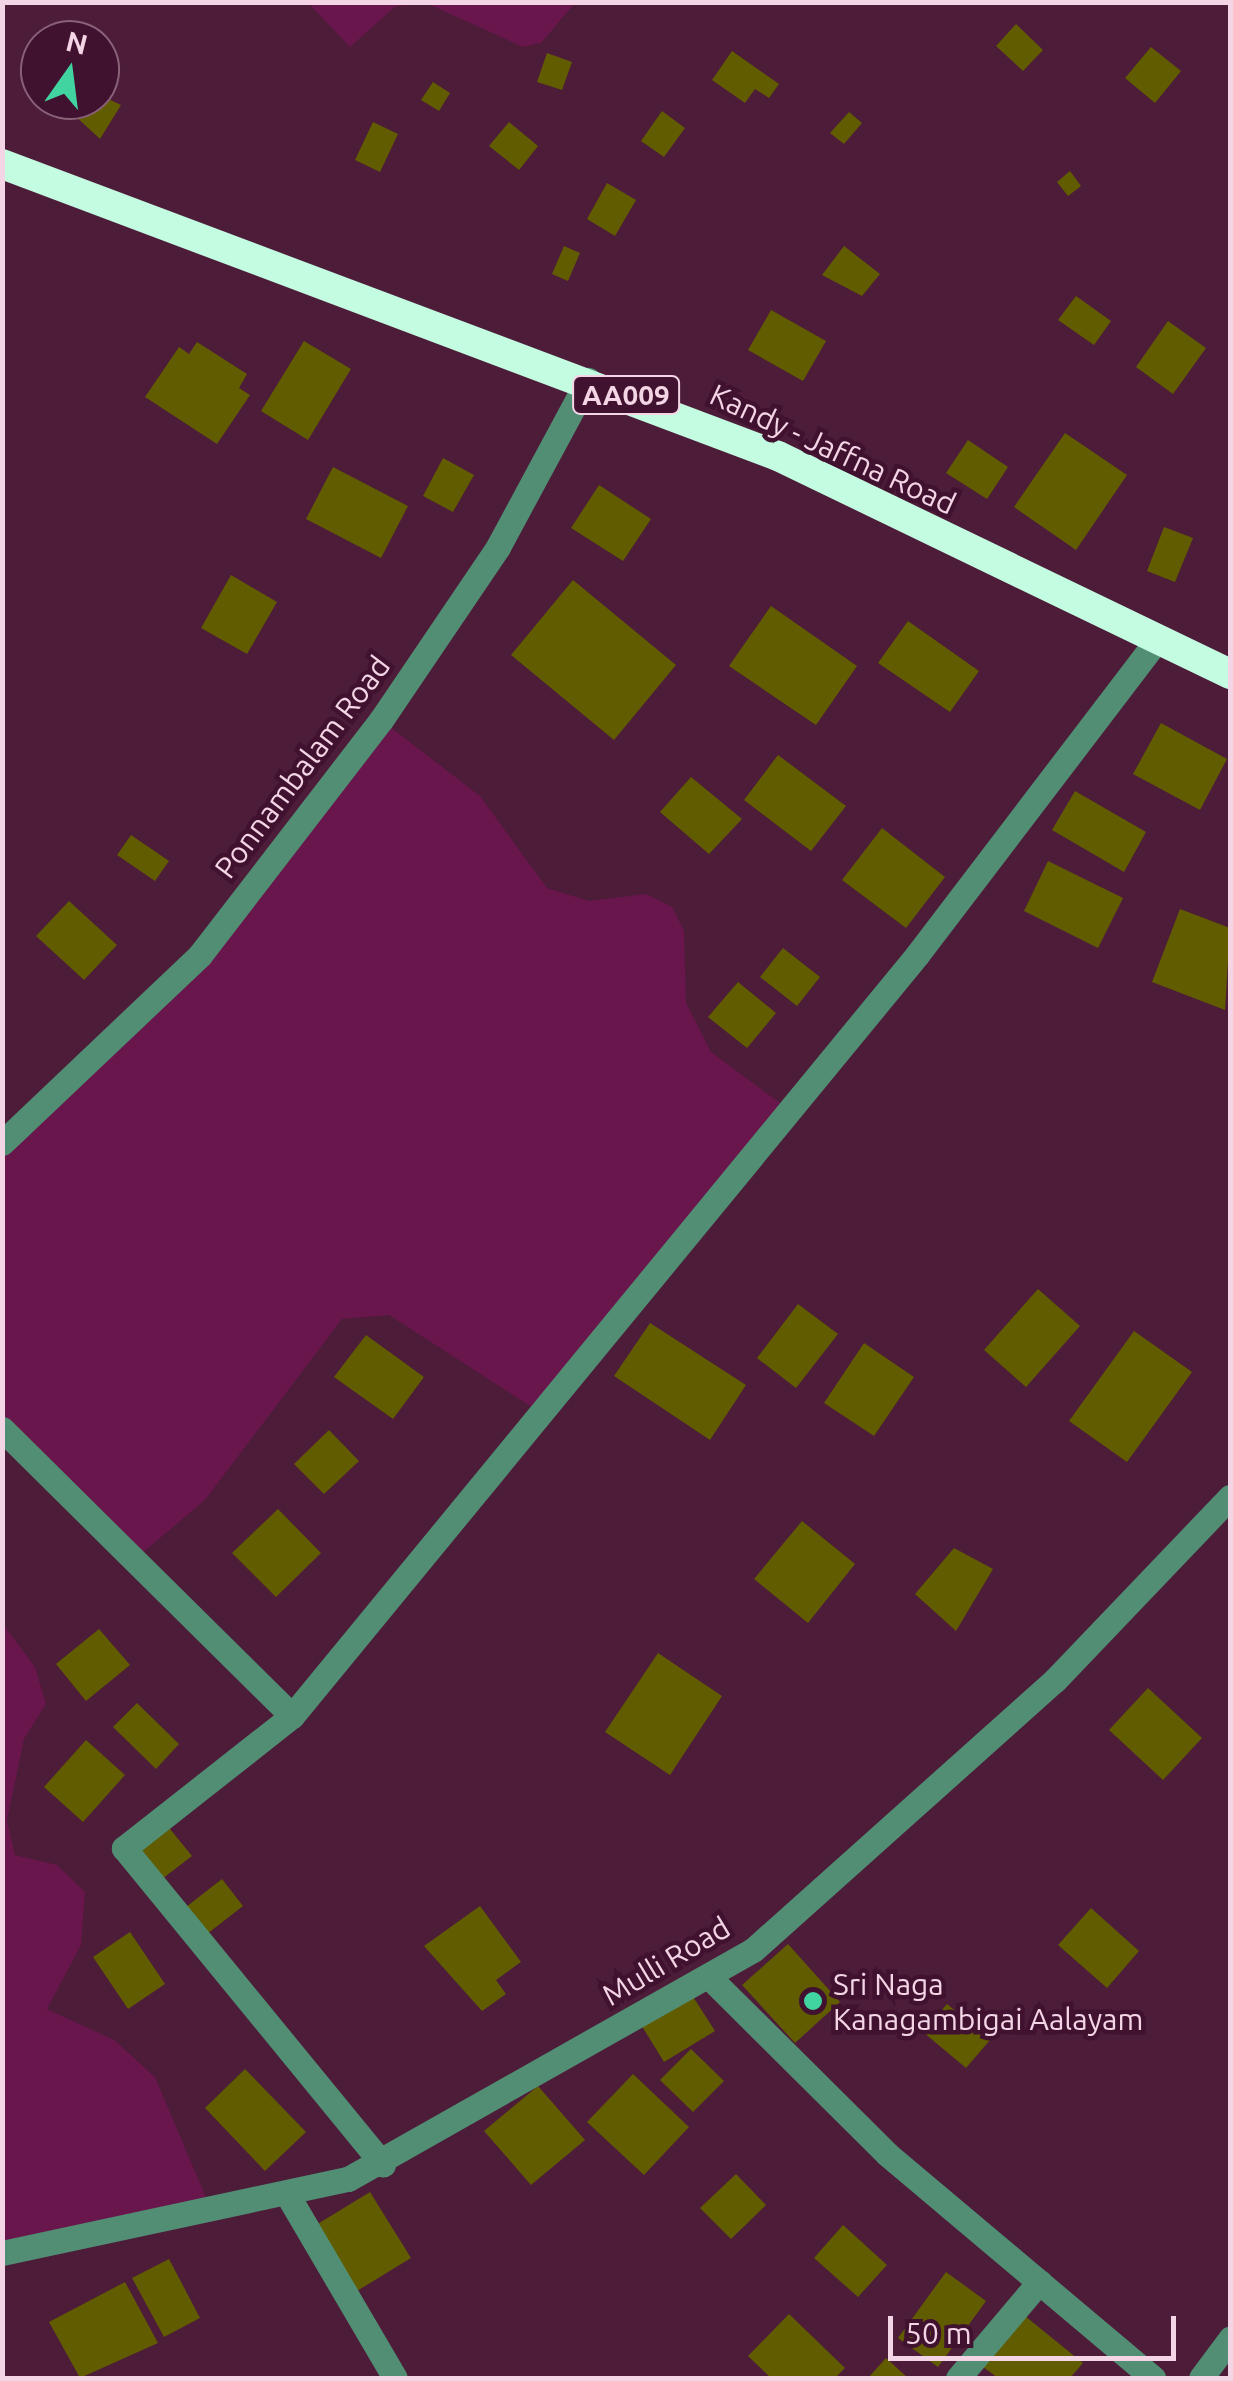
<!DOCTYPE html>
<html>
<head>
<meta charset="utf-8">
<style>
  body { margin:0 }
  #map { position:relative; width:1233px; height:2381px; overflow:hidden; background:#4c1c39; font-family:Ubuntu,sans-serif }
  div>[style] { position:absolute }
  .green>* { inset:0; background:#68164c }
  .building>* { inset:0; background:#625c00 }
  .minor>* { height:25px; margin:-12.5px; padding:0 12.5px; transform-origin:12.5px; border-radius:12.5px; background:#518e74 }
  .highway>* { height:30px; margin:-15px; padding:0 15px; transform-origin:15px; border-radius:15px; background:#c4fce2 }
  .dots>* { width:28px; height:28px; translate:-50% -50%; box-sizing:border-box; border:5px solid #40122f; border-radius:50% }
  span { translate:-50% -50%; white-space:nowrap; text-align:center; line-height:1.15; -webkit-text-stroke:9px #40122f; paint-order:stroke }
  .shield-label span { padding:2px 8px; background:#40122f; border:2px solid; border-radius:8px; -webkit-text-stroke-width:0 }
  .shield-label { font-size:28px; color:#f4d5e5; font-weight:700 }
  .street-label { font-size:30px; color:#f4d5e5 }
  .poi-label { font-size:30px; color:#f4d5e5 }
  .left { translate:0 -50%; text-align:left }
  .frame { position:absolute; inset:0; border:5px solid #f4d5e5; pointer-events:none }
  .north { position:absolute; left:20px; top:20px; width:100px; height:100px; box-sizing:border-box; background:#40122f; border:2px solid #886078; border-radius:50%; rotate:14deg; font-size:28px; font-weight:700; line-height:40px; text-align:center; color:#f4d5e5 }
  .north::after { content:''; display:block; margin:auto; width:35px; height:45px; background:#42d4a0; clip-path:polygon(50% 0,100% 100%,50% 72%,0 100%) }
  .scale { position:absolute; left:888px; top:2316px; width:288px; height:45px; box-sizing:border-box; border:5px solid #f4d5e5; border-top:0; padding-left:12px; font-size:30px; line-height:35px; white-space:nowrap; color:#f4d5e5; -webkit-text-stroke:8px #40122f; paint-order:stroke }
</style>
</head>
<body>
<div id="map">
  <div class="green">
    <i style="clip-path:polygon(308px 3px,575px 3px,541px 43px,523px 47px,428px 4px,396px 6px,350px 47px)"></i>
    <i style="clip-path:polygon(381px 720px,480px 796px,547px 888px,589px 901px,646px 894px,672px 907px,684px 931px,686px 1003px,711px 1052px,788px 1109px,538px 1411px,389px 1315px,342px 1319px,205px 1500px,134px 1560px,3px 1429px,3px 1143px,200px 955px)"></i>
    <i style="clip-path:polygon(2px 1623px,35px 1667px,46px 1704px,24px 1739px,7px 1820px,15px 1855px,57px 1865px,85px 1892px,81px 1945px,47px 2009px,114px 2040px,155px 2077px,210px 2207px,2px 2253px)"></i>
  </div>
  <div class="building">
    <i style="clip-path:polygon(1016px 24px,1043px 50px,1023px 71px,996px 46px)"></i>
    <i style="clip-path:polygon(1151px 47px,1181px 71px,1155px 103px,1125px 78px)"></i>
    <i style="clip-path:polygon(732px 51px,779px 84px,769px 98px,755px 89px,745px 103px,712px 80px)"></i>
    <i style="clip-path:polygon(547px 53px,572px 62px,562px 90px,537px 82px)"></i>
    <i style="clip-path:polygon(433px 82px,450px 93px,439px 111px,421px 100px)"></i>
    <i style="clip-path:polygon(100px 95px,121px 105px,100px 139px,58px 100px)"></i>
    <i style="clip-path:polygon(662px 111px,685px 128px,664px 157px,641px 141px)"></i>
    <i style="clip-path:polygon(849px 112px,862px 123px,844px 144px,830px 133px)"></i>
    <i style="clip-path:polygon(373px 122px,398px 134px,380px 172px,355px 160px)"></i>
    <i style="clip-path:polygon(509px 122px,538px 146px,519px 170px,489px 146px)"></i>
    <i style="clip-path:polygon(1070px 171px,1081px 186px,1068px 196px,1057px 182px)"></i>
    <i style="clip-path:polygon(607px 183px,636px 200px,615px 236px,587px 219px)"></i>
    <i style="clip-path:polygon(564px 246px,580px 253px,568px 281px,552px 274px)"></i>
    <i style="clip-path:polygon(844px 246px,880px 274px,862px 296px,822px 275px)"></i>
    <i style="clip-path:polygon(1076px 296px,1111px 321px,1094px 345px,1058px 320px)"></i>
    <i style="clip-path:polygon(771px 310px,826px 341px,803px 381px,748px 350px)"></i>
    <i style="clip-path:polygon(1168px 321px,1206px 348px,1173px 394px,1136px 367px)"></i>
    <i style="clip-path:polygon(304px 341px,351px 369px,308px 440px,261px 411px)"></i>
    <i style="clip-path:polygon(197px 342px,247px 374px,239px 388px,250px 395px,217px 444px,145px 397px,179px 347px,189px 354px)"></i>
    <i style="clip-path:polygon(1065px 433px,1127px 475px,1076px 550px,1014px 507px)"></i>
    <i style="clip-path:polygon(968px 440px,1008px 467px,987px 499px,946px 473px)"></i>
    <i style="clip-path:polygon(443px 458px,474px 475px,453px 512px,423px 496px)"></i>
    <i style="clip-path:polygon(333px 467px,408px 506px,381px 558px,306px 519px)"></i>
    <i style="clip-path:polygon(599px 485px,651px 519px,623px 561px,571px 528px)"></i>
    <i style="clip-path:polygon(1164px 527px,1193px 538px,1175px 582px,1147px 571px)"></i>
    <i style="clip-path:polygon(231px 575px,277px 602px,247px 654px,201px 628px)"></i>
    <i style="clip-path:polygon(573px 580px,676px 665px,614px 740px,511px 655px)"></i>
    <i style="clip-path:polygon(771px 606px,857px 666px,816px 725px,729px 666px)"></i>
    <i style="clip-path:polygon(908px 621px,979px 671px,950px 712px,878px 663px)"></i>
    <i style="clip-path:polygon(1161px 723px,1227px 759px,1200px 810px,1133px 774px)"></i>
    <i style="clip-path:polygon(778px 755px,846px 806px,811px 851px,744px 800px)"></i>
    <i style="clip-path:polygon(691px 777px,742px 819px,709px 854px,660px 812px)"></i>
    <i style="clip-path:polygon(1075px 791px,1146px 832px,1124px 872px,1052px 830px)"></i>
    <i style="clip-path:polygon(882px 828px,945px 877px,906px 928px,842px 880px)"></i>
    <i style="clip-path:polygon(131px 835px,169px 861px,155px 881px,117px 855px)"></i>
    <i style="clip-path:polygon(1048px 861px,1123px 898px,1098px 948px,1024px 911px)"></i>
    <i style="clip-path:polygon(69px 901px,117px 945px,84px 980px,36px 936px)"></i>
    <i style="clip-path:polygon(1180px 909px,1230px 928px,1225px 1010px,1152px 982px)"></i>
    <i style="clip-path:polygon(783px 948px,820px 977px,797px 1006px,760px 977px)"></i>
    <i style="clip-path:polygon(738px 982px,776px 1013px,747px 1048px,708px 1017px)"></i>
    <i style="clip-path:polygon(1038px 1289px,1080px 1326px,1026px 1387px,984px 1350px)"></i>
    <i style="clip-path:polygon(798px 1304px,838px 1334px,796px 1388px,757px 1358px)"></i>
    <i style="clip-path:polygon(650px 1323px,746px 1385px,710px 1440px,614px 1376px)"></i>
    <i style="clip-path:polygon(1134px 1331px,1192px 1372px,1127px 1462px,1069px 1421px)"></i>
    <i style="clip-path:polygon(366px 1335px,424px 1377px,393px 1419px,334px 1377px)"></i>
    <i style="clip-path:polygon(864px 1343px,914px 1377px,874px 1436px,824px 1403px)"></i>
    <i style="clip-path:polygon(329px 1430px,359px 1461px,324px 1494px,294px 1464px)"></i>
    <i style="clip-path:polygon(278px 1509px,321px 1553px,276px 1597px,232px 1553px)"></i>
    <i style="clip-path:polygon(802px 1521px,855px 1564px,808px 1623px,754px 1579px)"></i>
    <i style="clip-path:polygon(954px 1548px,993px 1569px,956px 1631px,915px 1594px)"></i>
    <i style="clip-path:polygon(99px 1629px,130px 1665px,86px 1701px,56px 1664px)"></i>
    <i style="clip-path:polygon(658px 1653px,722px 1696px,670px 1775px,605px 1732px)"></i>
    <i style="clip-path:polygon(1148px 1688px,1202px 1738px,1163px 1780px,1109px 1730px)"></i>
    <i style="clip-path:polygon(137px 1703px,179px 1744px,156px 1769px,113px 1727px)"></i>
    <i style="clip-path:polygon(86px 1740px,125px 1775px,83px 1822px,44px 1787px)"></i>
    <i style="clip-path:polygon(166px 1824px,192px 1856px,158px 1882px,133px 1851px)"></i>
    <i style="clip-path:polygon(222px 1879px,243px 1906px,207px 1934px,186px 1907px)"></i>
    <i style="clip-path:polygon(480px 1906px,521px 1962px,496px 1980px,506px 1994px,482px 2011px,424px 1946px)"></i>
    <i style="clip-path:polygon(1091px 1908px,1139px 1951px,1107px 1988px,1058px 1945px)"></i>
    <i style="clip-path:polygon(130px 1932px,165px 1984px,128px 2009px,93px 1957px)"></i>
    <i style="clip-path:polygon(788px 1944px,840px 2002px,795px 2043px,742px 1985px)"></i>
    <i style="clip-path:polygon(690px 1992px,715px 2031px,664px 2062px,640px 2023px)"></i>
    <i style="clip-path:polygon(947px 2004px,990px 2040px,966px 2068px,923px 2032px)"></i>
    <i style="clip-path:polygon(691px 2049px,724px 2081px,693px 2112px,660px 2080px)"></i>
    <i style="clip-path:polygon(245px 2069px,306px 2132px,265px 2171px,205px 2108px)"></i>
    <i style="clip-path:polygon(633px 2074px,689px 2127px,644px 2175px,587px 2122px)"></i>
    <i style="clip-path:polygon(538px 2086px,585px 2140px,531px 2185px,484px 2131px)"></i>
    <i style="clip-path:polygon(736px 2174px,766px 2205px,731px 2239px,700px 2208px)"></i>
    <i style="clip-path:polygon(370px 2192px,411px 2258px,357px 2291px,316px 2225px)"></i>
    <i style="clip-path:polygon(843px 2225px,887px 2265px,858px 2297px,814px 2258px)"></i>
    <i style="clip-path:polygon(169px 2259px,200px 2318px,164px 2337px,132px 2278px)"></i>
    <i style="clip-path:polygon(946px 2272px,986px 2301px,938px 2367px,898px 2338px)"></i>
    <i style="clip-path:polygon(125px 2282px,158px 2343px,80px 2378px,49px 2322px)"></i>
    <i style="clip-path:polygon(789px 2314px,845px 2368px,835px 2378px,771px 2378px,748px 2356px)"></i>
    <i style="clip-path:polygon(1025px 2316px,1083px 2363px,1070px 2378px,998px 2378px,983px 2367px)"></i>
    <i style="clip-path:polygon(886px 2358px,908px 2378px,868px 2378px)"></i>
  </div>
  <div class="minor">
    <i style="left:2px;top:1143px;width:273px;rotate:-43.5deg"></i>
    <i style="left:200px;top:955px;width:297px;rotate:-52.4deg"></i>
    <i style="left:381px;top:720px;width:209px;rotate:-55.9deg"></i>
    <i style="left:498px;top:547px;width:190px;rotate:-61.7deg"></i>
    <i style="left:2px;top:1429px;width:408px;rotate:44.7deg"></i>
    <i style="left:292px;top:1716px;width:214px;rotate:141.8deg"></i>
    <i style="left:124px;top:1848px;width:409px;rotate:50.7deg"></i>
    <i style="left:292px;top:1716px;width:985px;rotate:-50.6deg"></i>
    <i style="left:917px;top:955px;width:396px;rotate:-52.7deg"></i>
    <i style="left:708px;top:1976px;width:252px;rotate:44.8deg"></i>
    <i style="left:887px;top:2154px;width:348px;rotate:40.1deg"></i>
    <i style="left:287px;top:2194px;width:213px;rotate:59.6deg"></i>
    <i style="left:2px;top:2253px;width:354px;rotate:-12.1deg"></i>
    <i style="left:348px;top:2179px;width:465px;rotate:-29.5deg"></i>
    <i style="left:753px;top:1950px;width:405px;rotate:-41.8deg"></i>
    <i style="left:1055px;top:1680px;width:253px;rotate:-46.3deg"></i>
    <i style="left:958px;top:2378px;width:126px;rotate:-49.8deg"></i>
    <i style="left:1201px;top:2378px;width:49px;rotate:-53.4deg"></i>
  </div>
  <div class="highway">
    <i style="left:2px;top:164px;width:829px;rotate:20.62deg"></i>
    <i style="left:778px;top:456px;width:502px;rotate:25.75deg"></i>
  </div>
  <div class="dots">
    <i style="left:813px;top:2001px;background:#42d4a0"></i>
  </div>
  <div class="shield-label">
    <span style="left:626px;top:395px">AA009</span>
  </div>
  <div class="street-label">
    <span style="left:833px;top:449px;rotate:25deg">Kandy - Jaffna Road</span>
    <span style="left:302px;top:767px;rotate:-53deg">Ponnambalam Road</span>
    <span style="left:666px;top:1961px;rotate:-31deg">Mulli Road</span>
  </div>
  <div class="poi-label">
    <span class="left" style="left:833px;top:2001px">Sri Naga<br>Kanagambigai Aalayam</span>
  </div>
  <div class="frame"></div>
  <div class="north">N</div>
  <div class="scale">50 m</div>
</div>
</body>
</html>
